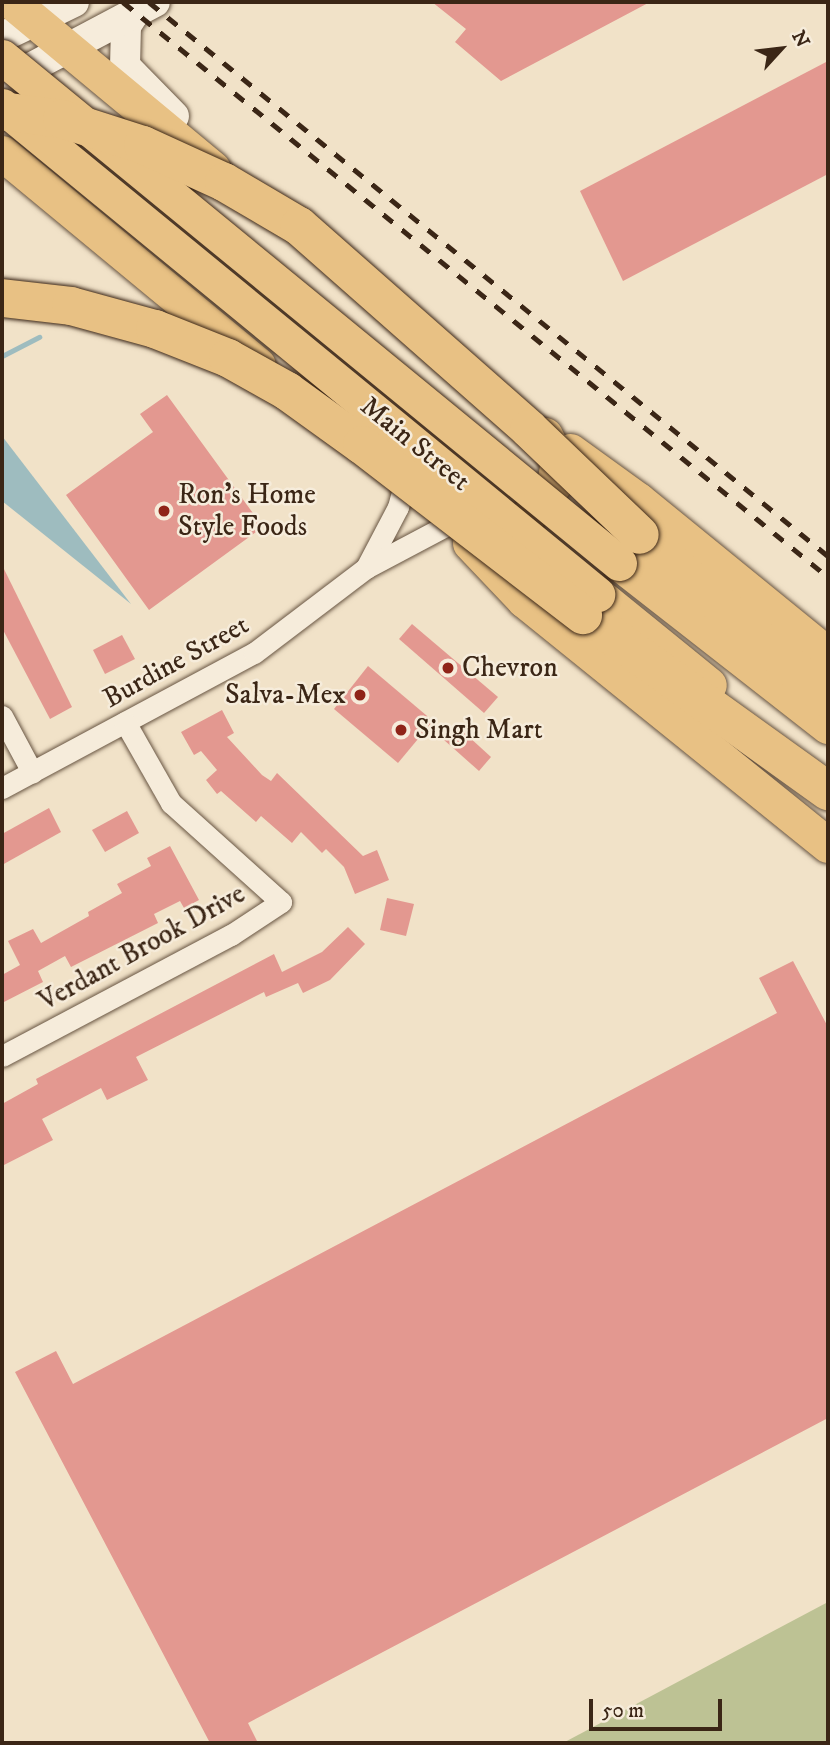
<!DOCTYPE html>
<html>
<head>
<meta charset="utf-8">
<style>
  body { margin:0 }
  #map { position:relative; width:830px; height:1745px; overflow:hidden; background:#f1e2c8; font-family:"IM FELL DW Pica",serif }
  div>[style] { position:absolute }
  .green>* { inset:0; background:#bdc294 }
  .water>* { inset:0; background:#9ebcbf }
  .stream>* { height:5px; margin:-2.5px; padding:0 2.5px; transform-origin:2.5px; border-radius:2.5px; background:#9ebcbf }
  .building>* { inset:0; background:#e39890 }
  .roads { filter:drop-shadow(0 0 2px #685542) drop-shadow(0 0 2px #685542) }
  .minor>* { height:21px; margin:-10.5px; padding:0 10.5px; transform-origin:10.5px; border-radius:10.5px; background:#f6ecdb }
  .secondary>* { height:30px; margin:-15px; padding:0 15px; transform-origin:15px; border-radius:15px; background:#f6ecdb }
  .trunk>* { height:35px; margin:-17.5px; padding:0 17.5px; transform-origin:17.5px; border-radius:17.5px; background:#e8c184 }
  .motorway>* { height:38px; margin:-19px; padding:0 19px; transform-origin:19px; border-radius:19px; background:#e8c184 }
  .rail>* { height:5px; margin-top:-2.5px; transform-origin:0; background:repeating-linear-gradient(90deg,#3b2616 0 12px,transparent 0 24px) }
  .bridges { filter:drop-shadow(0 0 2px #3b2616) drop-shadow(0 0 2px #3b2616) }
  .trunk-bridge>* { height:35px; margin:-17.5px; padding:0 17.5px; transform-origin:17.5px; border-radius:17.5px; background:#e8c184 }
  .motorway-bridge>* { height:38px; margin:-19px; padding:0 19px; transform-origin:19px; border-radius:19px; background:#e8c184 }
  .dots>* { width:19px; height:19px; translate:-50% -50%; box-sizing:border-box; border:4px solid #f6ecdb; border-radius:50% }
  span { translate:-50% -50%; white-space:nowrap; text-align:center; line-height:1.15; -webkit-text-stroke:5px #f6ecdb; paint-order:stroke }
  .street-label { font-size:28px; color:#3b2616 }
  .poi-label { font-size:28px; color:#3b2616 }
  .left { translate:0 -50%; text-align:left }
  .right { translate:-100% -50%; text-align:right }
  .frame { position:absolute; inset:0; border:4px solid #3b2616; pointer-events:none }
  .north { position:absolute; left:746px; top:14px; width:70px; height:70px; -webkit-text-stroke:5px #f6ecdb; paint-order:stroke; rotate:63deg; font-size:19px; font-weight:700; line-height:28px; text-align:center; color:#3b2616 }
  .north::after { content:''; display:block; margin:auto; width:24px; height:32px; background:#3b2616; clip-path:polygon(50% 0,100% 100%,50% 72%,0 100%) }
  .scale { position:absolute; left:589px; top:1699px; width:133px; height:32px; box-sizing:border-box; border:4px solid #3b2616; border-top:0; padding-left:9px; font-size:21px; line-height:24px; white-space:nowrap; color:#3b2616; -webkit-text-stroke:5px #f6ecdb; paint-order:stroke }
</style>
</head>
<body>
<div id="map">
  <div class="green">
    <i style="clip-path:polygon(828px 1602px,828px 1743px,563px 1743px)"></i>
  </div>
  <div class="water">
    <i style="clip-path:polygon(2px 436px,131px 604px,2px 501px)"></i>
  </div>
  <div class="stream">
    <i style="left:2px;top:356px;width:42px;rotate:-27.2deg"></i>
  </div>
  <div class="building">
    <i style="clip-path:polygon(432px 2px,650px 2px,501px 81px,455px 42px,466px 29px)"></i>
    <i style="clip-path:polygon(828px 61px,828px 174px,623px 281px,580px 191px)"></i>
    <i style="clip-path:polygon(167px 395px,263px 527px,149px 610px,66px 495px,153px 432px,140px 414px)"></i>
    <i style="clip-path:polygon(2px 565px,72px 707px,50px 719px,2px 628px)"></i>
    <i style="clip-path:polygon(412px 624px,498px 697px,484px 713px,399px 639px)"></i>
    <i style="clip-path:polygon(122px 635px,135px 659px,105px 674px,93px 650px)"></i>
    <i style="clip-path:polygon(368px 666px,433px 721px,398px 763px,334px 709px)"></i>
    <i style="clip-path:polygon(222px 710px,234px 733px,227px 737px,262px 775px,271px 781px,277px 773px,363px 856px,377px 850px,389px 880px,355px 894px,344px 867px,326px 849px,322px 853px,301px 832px,292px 843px,261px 816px,256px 822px,221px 791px,217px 794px,206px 780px,217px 770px,201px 751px,194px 755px,181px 732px)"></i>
    <i style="clip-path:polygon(457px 726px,491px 757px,479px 771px,444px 740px)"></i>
    <i style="clip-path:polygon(49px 808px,61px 832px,2px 865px,2px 834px)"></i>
    <i style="clip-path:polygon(127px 811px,139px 833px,105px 852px,92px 830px)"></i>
    <i style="clip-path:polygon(170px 846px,199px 900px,184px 908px,180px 901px,154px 914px,158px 923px,71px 967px,65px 956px,38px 971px,43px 982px,2px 1003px,2px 975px,20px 965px,8px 941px,33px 929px,41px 943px,89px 916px,88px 912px,122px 893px,117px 884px,151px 866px,147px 858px)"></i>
    <i style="clip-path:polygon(387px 898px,414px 904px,406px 936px,380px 930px)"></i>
    <i style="clip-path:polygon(348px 927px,365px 944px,330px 980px,303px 993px,298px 983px,266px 997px,264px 992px,136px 1057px,148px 1080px,107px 1100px,101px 1088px,42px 1119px,53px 1140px,2px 1166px,2px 1104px,38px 1084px,36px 1079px,274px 954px,282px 972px,322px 952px)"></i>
    <i style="clip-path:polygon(793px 961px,828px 1027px,828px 1418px,248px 1723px,258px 1743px,210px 1743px,15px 1372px,56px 1351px,73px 1384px,777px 1013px,759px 978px)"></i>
  </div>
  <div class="roads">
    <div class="minor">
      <i style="left:366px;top:568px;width:69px;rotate:-62.3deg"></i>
      <i style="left:398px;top:507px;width:23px;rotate:-75deg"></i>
      <i style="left:2px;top:716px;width:64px;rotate:61.8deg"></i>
      <i style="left:2px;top:788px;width:286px;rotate:-28.2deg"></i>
      <i style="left:254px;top:653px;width:141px;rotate:-37.2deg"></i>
      <i style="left:366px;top:568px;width:94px;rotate:-27.9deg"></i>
      <i style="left:2px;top:1056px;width:259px;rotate:-27.9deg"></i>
      <i style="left:231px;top:935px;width:60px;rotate:-33.4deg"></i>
      <i style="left:281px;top:902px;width:148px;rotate:-138deg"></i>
      <i style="left:171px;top:803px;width:93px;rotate:-119.6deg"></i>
    </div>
    <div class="secondary">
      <i style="left:135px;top:12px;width:17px;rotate:123deg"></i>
      <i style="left:126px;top:26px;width:40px;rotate:91.4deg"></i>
      <i style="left:125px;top:66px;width:70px;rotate:45.6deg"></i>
      <i style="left:2px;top:37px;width:80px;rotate:-25.9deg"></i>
      <i style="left:2px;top:83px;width:173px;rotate:-27.9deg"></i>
    </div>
    <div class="trunk">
      <i style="left:12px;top:2px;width:261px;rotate:39.7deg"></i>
      <i style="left:2px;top:153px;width:332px;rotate:39.6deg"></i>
      <i style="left:570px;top:451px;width:84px;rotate:35.8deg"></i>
      <i style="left:638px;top:500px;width:245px;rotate:39.2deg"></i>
      <i style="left:492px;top:542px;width:22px;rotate:-21deg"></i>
      <i style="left:513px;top:534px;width:65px;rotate:-50.6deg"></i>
      <i style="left:554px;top:484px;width:22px;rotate:-80deg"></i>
      <i style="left:558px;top:462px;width:30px;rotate:-116deg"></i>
      <i style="left:470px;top:543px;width:79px;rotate:46.5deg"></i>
      <i style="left:524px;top:600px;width:390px;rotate:38.9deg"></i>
      <i style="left:619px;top:563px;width:265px;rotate:38deg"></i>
      <i style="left:597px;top:594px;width:144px;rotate:39.1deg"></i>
    </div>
    <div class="motorway">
      <i style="left:640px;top:535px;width:249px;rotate:41.1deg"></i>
      <i style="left:583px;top:615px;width:302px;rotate:35.7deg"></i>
    </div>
  </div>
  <div class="rail">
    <i style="left:123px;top:2px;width:910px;rotate:39.2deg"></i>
    <i style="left:149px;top:2px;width:876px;rotate:39.21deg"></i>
  </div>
  <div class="bridges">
    <div class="trunk-bridge">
      <i style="left:2px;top:57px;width:798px;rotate:39.36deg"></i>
      <i style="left:2px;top:106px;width:770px;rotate:39.36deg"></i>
    </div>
    <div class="motorway-bridge">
      <i style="left:2px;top:111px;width:61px;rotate:7.6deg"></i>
      <i style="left:62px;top:119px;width:85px;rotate:17.8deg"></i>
      <i style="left:143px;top:145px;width:89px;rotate:24.6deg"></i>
      <i style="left:224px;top:182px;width:87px;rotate:30.4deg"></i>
      <i style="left:299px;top:226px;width:307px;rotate:41.4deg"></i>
      <i style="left:529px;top:429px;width:153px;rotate:43.7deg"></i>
      <i style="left:2px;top:298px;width:69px;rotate:6.6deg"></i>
      <i style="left:71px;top:306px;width:87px;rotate:15.3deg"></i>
      <i style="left:155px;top:329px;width:79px;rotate:21.7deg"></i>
      <i style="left:228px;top:358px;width:68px;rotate:29.2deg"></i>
      <i style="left:287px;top:391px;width:92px;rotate:35.8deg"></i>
      <i style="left:362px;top:445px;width:279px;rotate:37.6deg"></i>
    </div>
  </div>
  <div class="dots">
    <i style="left:164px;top:511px;background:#8f2418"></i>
    <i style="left:448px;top:668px;background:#8f2418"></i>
    <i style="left:360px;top:695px;background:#8f2418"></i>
    <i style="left:401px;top:730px;background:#8f2418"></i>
  </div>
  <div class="street-label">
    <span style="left:415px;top:444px;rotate:39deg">Main Street</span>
    <span style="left:176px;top:662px;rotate:-29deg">Burdine Street</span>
    <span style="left:142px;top:948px;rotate:-29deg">Verdant Brook Drive</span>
  </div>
  <div class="poi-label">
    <span class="left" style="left:178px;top:511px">Ron's Home<br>Style Foods</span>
    <span class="left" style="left:462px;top:668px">Chevron</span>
    <span class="right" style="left:346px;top:695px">Salva-Mex</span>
    <span class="left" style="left:415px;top:730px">Singh Mart</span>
  </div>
  <div class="frame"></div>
  <div class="north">N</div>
  <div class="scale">50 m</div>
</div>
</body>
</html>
